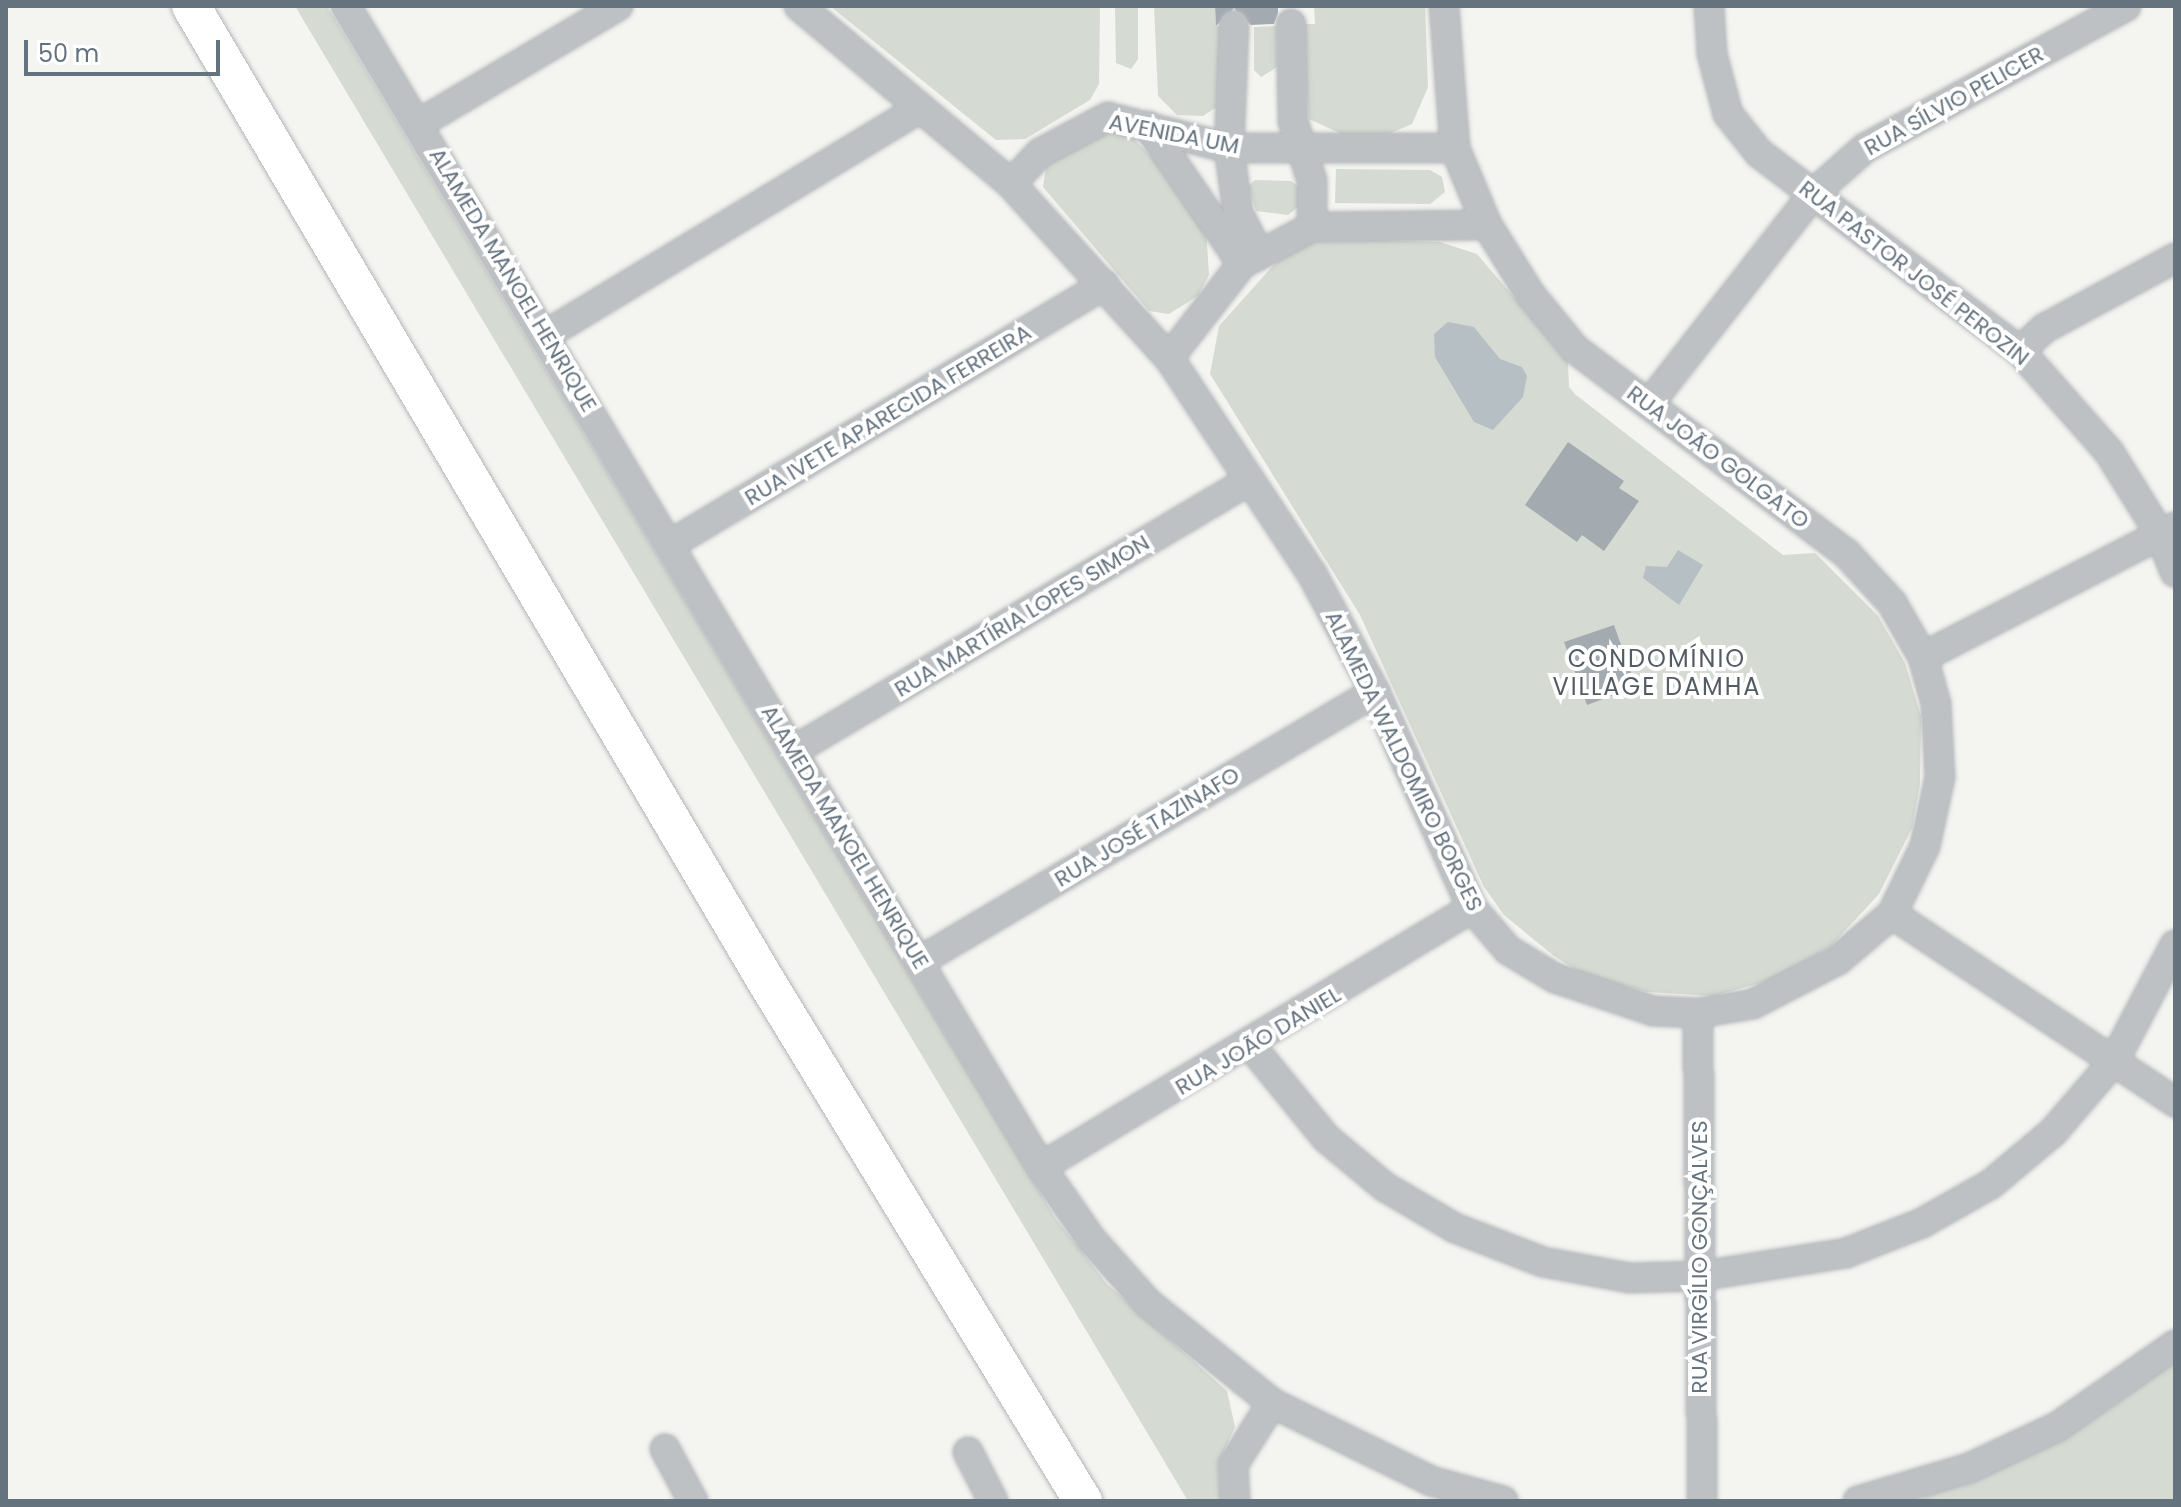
<!DOCTYPE html>
<html>
<head>
<meta charset="utf-8">
<style>
  body { margin:0 }
  #map { position:relative; width:2181px; height:1507px; overflow:hidden; background:#f4f4f0; font-family:Poppins,sans-serif }
  div>[style] { position:absolute }
  .green>* { inset:0; background:#d5dad2 }
  .water>* { inset:0; background:#b6c0c4 }
  .building>* { inset:0; background:#a4abb0 }
  .roads { filter:drop-shadow(0 0 2px #b2b6ba) drop-shadow(0 0 2px #b2b6ba) }
  .street>* { height:28px; margin:-14px; padding:0 14px; transform-origin:14px; border-radius:14px; background:#bdc1c4 }
  .secondary>* { height:38px; margin:-19px; padding:0 19px; transform-origin:19px; border-radius:19px; background:#fff }
  span { translate:-50% -50%; white-space:nowrap; text-align:center; line-height:1.15; -webkit-text-stroke:8px #fff; paint-order:stroke }
  .street-label { font-size:22px; color:#65737f }
  .neighbourhood-label { font-size:24px; color:#535c64; letter-spacing:2px }
  .frame { position:absolute; inset:0; border:8px solid #65737f; pointer-events:none }
  .scale { position:absolute; left:24px; top:40px; width:196px; height:36px; box-sizing:border-box; border:4px solid #65737f; border-top:0; padding-left:10px; font-size:24px; line-height:28px; white-space:nowrap; color:#65737f; -webkit-text-stroke:6px #fff; paint-order:stroke }
</style>
</head>
<body>
<div id="map">
  <div class="green">
    <i style="clip-path:polygon(295px 6px,327px 6px,1056px 1219px,1107px 1284px,1227px 1391px,1235px 1427px,1218px 1464px,1221px 1501px,1188px 1501px)"></i>
    <i style="clip-path:polygon(830px 6px,1100px 6px,1099px 84px,1090px 100px,1025px 139px,996px 140px)"></i>
    <i style="clip-path:polygon(1115px 6px,1138px 6px,1138px 59px,1131px 69px,1116px 63px)"></i>
    <i style="clip-path:polygon(1154px 6px,1215px 6px,1216px 26px,1226px 26px,1218px 106px,1203px 116px,1177px 115px,1158px 96px)"></i>
    <i style="clip-path:polygon(1314px 6px,1425px 6px,1428px 87px,1412px 124px,1384px 136px,1346px 136px,1309px 119px,1302px 24px,1315px 24px)"></i>
    <i style="clip-path:polygon(1276px 26px,1277px 67px,1261px 77px,1254px 70px,1254px 27px)"></i>
    <i style="clip-path:polygon(1111px 130px,1134px 139px,1180px 187px,1206px 229px,1209px 275px,1198px 296px,1169px 314px,1149px 311px,1043px 187px,1047px 160px)"></i>
    <i style="clip-path:polygon(1336px 169px,1430px 170px,1442px 177px,1445px 192px,1430px 204px,1335px 203px)"></i>
    <i style="clip-path:polygon(1255px 180px,1291px 181px,1300px 188px,1301px 204px,1288px 215px,1256px 211px,1248px 186px)"></i>
    <i style="clip-path:polygon(1339px 239px,1440px 242px,1477px 254px,1568px 361px,1569px 387px,1576px 395px,1783px 555px,1815px 553px,1878px 616px,1905px 663px,1921px 716px,1920px 784px,1912px 828px,1879px 894px,1830px 947px,1772px 980px,1713px 996px,1647px 992px,1584px 975px,1554px 956px,1504px 915px,1484px 887px,1360px 615px,1210px 374px,1219px 326px,1279px 259px,1306px 242px)"></i>
    <i style="clip-path:polygon(2175px 1359px,2175px 1501px,1914px 1501px,2027px 1457px,2113px 1406px)"></i>
  </div>
  <div class="water">
    <i style="clip-path:polygon(1448px 322px,1474px 327px,1500px 359px,1522px 367px,1527px 376px,1523px 397px,1493px 430px,1474px 422px,1435px 357px,1434px 334px)"></i>
    <i style="clip-path:polygon(1678px 550px,1703px 565px,1679px 605px,1643px 578px,1646px 566px,1667px 567px)"></i>
  </div>
  <div class="building">
    <i style="clip-path:polygon(1215px 6px,1278px 6px,1278px 13px,1274px 24px,1251px 25px,1234px 8px,1216px 26px)"></i>
    <i style="clip-path:polygon(1568px 442px,1624px 481px,1619px 488px,1639px 501px,1604px 551px,1582px 535px,1577px 542px,1525px 505px)"></i>
    <i style="clip-path:polygon(1614px 625px,1636px 687px,1587px 705px,1564px 642px)"></i>
  </div>
  <div class="roads">
    <div class="street">
      <i style="left:346px;top:6px;width:1353px;rotate:59.09deg"></i>
      <i style="left:1041px;top:1167px;width:88px;rotate:55.2deg"></i>
      <i style="left:1091px;top:1239px;width:87px;rotate:48.3deg"></i>
      <i style="left:1149px;top:1304px;width:158px;rotate:38.8deg"></i>
      <i style="left:1272px;top:1403px;width:177px;rotate:26.1deg"></i>
      <i style="left:1431px;top:1481px;width:75px;rotate:15.5deg"></i>
      <i style="left:799px;top:6px;width:277px;rotate:40deg"></i>
      <i style="left:1011px;top:184px;width:235px;rotate:47.8deg"></i>
      <i style="left:1169px;top:358px;width:259px;rotate:56.5deg"></i>
      <i style="left:1312px;top:574px;width:134px;rotate:61.9deg"></i>
      <i style="left:1375px;top:692px;width:237px;rotate:65.8deg"></i>
      <i style="left:1472px;top:908px;width:55px;rotate:49.4deg"></i>
      <i style="left:1508px;top:950px;width:55px;rotate:30.8deg"></i>
      <i style="left:1555px;top:978px;width:103px;rotate:18.6deg"></i>
      <i style="left:1653px;top:1011px;width:45px;rotate:2.5deg"></i>
      <i style="left:1698px;top:1013px;width:56px;rotate:-9.3deg"></i>
      <i style="left:1753px;top:1004px;width:96px;rotate:-27.4deg"></i>
      <i style="left:1838px;top:960px;width:71px;rotate:-40.4deg"></i>
      <i style="left:1892px;top:914px;width:76px;rotate:-64.1deg"></i>
      <i style="left:1925px;top:846px;width:71px;rotate:-77.7deg"></i>
      <i style="left:1940px;top:777px;width:73px;rotate:-93.1deg"></i>
      <i style="left:1936px;top:704px;width:49px;rotate:-105.5deg"></i>
      <i style="left:1923px;top:657px;width:62px;rotate:-119.9deg"></i>
      <i style="left:1892px;top:603px;width:67px;rotate:-132.6deg"></i>
      <i style="left:1847px;top:554px;width:341px;rotate:-143deg"></i>
      <i style="left:1575px;top:349px;width:71px;rotate:-129.3deg"></i>
      <i style="left:1530px;top:294px;width:81px;rotate:-121.9deg"></i>
      <i style="left:1487px;top:225px;width:83px;rotate:-112.6deg"></i>
      <i style="left:1455px;top:148px;width:142px;rotate:-94.4deg"></i>
      <i style="left:1709px;top:6px;width:48px;rotate:86.4deg"></i>
      <i style="left:1712px;top:54px;width:62px;rotate:75.1deg"></i>
      <i style="left:1728px;top:114px;width:50px;rotate:51.5deg"></i>
      <i style="left:1759px;top:153px;width:328px;rotate:37.2deg"></i>
      <i style="left:2020px;top:351px;width:135px;rotate:48.6deg"></i>
      <i style="left:2109px;top:452px;width:97px;rotate:58.1deg"></i>
      <i style="left:2160px;top:534px;width:41px;rotate:68.5deg"></i>
      <i style="left:1291px;top:24px;width:97px;rotate:88.8deg"></i>
      <i style="left:1293px;top:121px;width:63px;rotate:72.4deg"></i>
      <i style="left:1312px;top:181px;width:46px;rotate:90deg"></i>
      <i style="left:1234px;top:25px;width:123px;rotate:92.3deg"></i>
      <i style="left:1229px;top:148px;width:66px;rotate:82.1deg"></i>
      <i style="left:1238px;top:213px;width:44px;rotate:62.9deg"></i>
      <i style="left:420px;top:123px;width:230px;rotate:-30.6deg"></i>
      <i style="left:1148px;top:126px;width:167px;rotate:55.7deg"></i>
      <i style="left:1011px;top:184px;width:42px;rotate:-46.9deg"></i>
      <i style="left:1040px;top:153px;width:77px;rotate:-27.9deg"></i>
      <i style="left:1108px;top:117px;width:125px;rotate:14.4deg"></i>
      <i style="left:1229px;top:148px;width:226px"></i>
      <i style="left:544px;top:336px;width:440px;rotate:-31.2deg"></i>
      <i style="left:2020px;top:351px;width:34px;rotate:-43deg"></i>
      <i style="left:2045px;top:328px;width:148px;rotate:-28.3deg"></i>
      <i style="left:1169px;top:358px;width:119px;rotate:-52.2deg"></i>
      <i style="left:1242px;top:264px;width:79px;rotate:-27.9deg"></i>
      <i style="left:1312px;top:227px;width:175px;rotate:-0.7deg"></i>
      <i style="left:1649px;top:404px;width:266px;rotate:-52deg"></i>
      <i style="left:1813px;top:194px;width:69px;rotate:-41.5deg"></i>
      <i style="left:1865px;top:148px;width:297px;rotate:-28.5deg"></i>
      <i style="left:671px;top:544px;width:505px;rotate:-30.89deg"></i>
      <i style="left:1923px;top:657px;width:284px;rotate:-27.3deg"></i>
      <i style="left:793px;top:751px;width:531px;rotate:-30.67deg"></i>
      <i style="left:1892px;top:914px;width:340px;rotate:33.6deg"></i>
      <i style="left:920px;top:961px;width:529px;rotate:-30.59deg"></i>
      <i style="left:1698px;top:1013px;width:488px;rotate:89.5deg"></i>
      <i style="left:1251px;top:1046px;width:119px;rotate:50.8deg"></i>
      <i style="left:1326px;top:1138px;width:77px;rotate:39.7deg"></i>
      <i style="left:1385px;top:1187px;width:81px;rotate:30.4deg"></i>
      <i style="left:1455px;top:1228px;width:94px;rotate:21.1deg"></i>
      <i style="left:1543px;top:1262px;width:87px;rotate:10.5deg"></i>
      <i style="left:1629px;top:1278px;width:72px;rotate:-1.6deg"></i>
      <i style="left:1701px;top:1276px;width:147px;rotate:-9deg"></i>
      <i style="left:1846px;top:1253px;width:82px;rotate:-21.5deg"></i>
      <i style="left:1922px;top:1223px;width:79px;rotate:-29.5deg"></i>
      <i style="left:1991px;top:1184px;width:81px;rotate:-40deg"></i>
      <i style="left:2053px;top:1132px;width:94px;rotate:-49.3deg"></i>
      <i style="left:2114px;top:1061px;width:131px;rotate:-62.3deg"></i>
      <i style="left:1041px;top:1167px;width:503px;rotate:-31deg"></i>
      <i style="left:665px;top:1449px;width:59px;rotate:61.7deg"></i>
      <i style="left:968px;top:1452px;width:55px;rotate:63deg"></i>
      <i style="left:1235px;top:1501px;width:36px;rotate:-93deg"></i>
      <i style="left:1233px;top:1465px;width:73px;rotate:-57.8deg"></i>
      <i style="left:1858px;top:1501px;width:116px;rotate:-16.6deg"></i>
      <i style="left:1969px;top:1468px;width:97px;rotate:-25deg"></i>
      <i style="left:2057px;top:1427px;width:144px;rotate:-34.8deg"></i>
    </div>
    <div class="secondary">
      <i style="left:191px;top:6px;width:1126px;rotate:59.47deg"></i>
      <i style="left:763px;top:976px;width:615px;rotate:58.64deg"></i>
    </div>
  </div>
  <div class="street-label">
    <span style="left:1954px;top:101px;rotate:-29deg">RUA SÍLVIO PELICER</span>
    <span style="left:1174px;top:134px;rotate:11deg">AVENIDA UM</span>
    <span style="left:1914px;top:273px;rotate:38deg">RUA PASTOR JOSÉ PEROZIN</span>
    <span style="left:513px;top:280px;rotate:59deg">ALAMEDA MANOEL HENRIQUE</span>
    <span style="left:888px;top:415px;rotate:-31deg">RUA IVETE APARECIDA FERREIRA</span>
    <span style="left:1718px;top:457px;rotate:37deg">RUA JOÃO GOLGATO</span>
    <span style="left:1022px;top:616px;rotate:-31deg">RUA MARTÍRIA LOPES SIMON</span>
    <span style="left:1404px;top:761px;rotate:64deg">ALAMEDA WALDOMIRO BORGES</span>
    <span style="left:1147px;top:827px;rotate:-31deg">RUA JOSÉ TAZINAFO</span>
    <span style="left:845px;top:837px;rotate:59deg">ALAMEDA MANOEL HENRIQUE</span>
    <span style="left:1258px;top:1041px;rotate:-31deg">RUA JOÃO DANIEL</span>
    <span style="left:1700px;top:1257px;rotate:-90deg">RUA VIRGÍLIO GONÇALVES</span>
  </div>
  <div class="neighbourhood-label">
    <span style="left:1657px;top:673px">CONDOMÍNIO<br>VILLAGE DAMHA</span>
  </div>
  <div class="frame"></div>
  <div class="scale">50 m</div>
</div>
</body>
</html>
